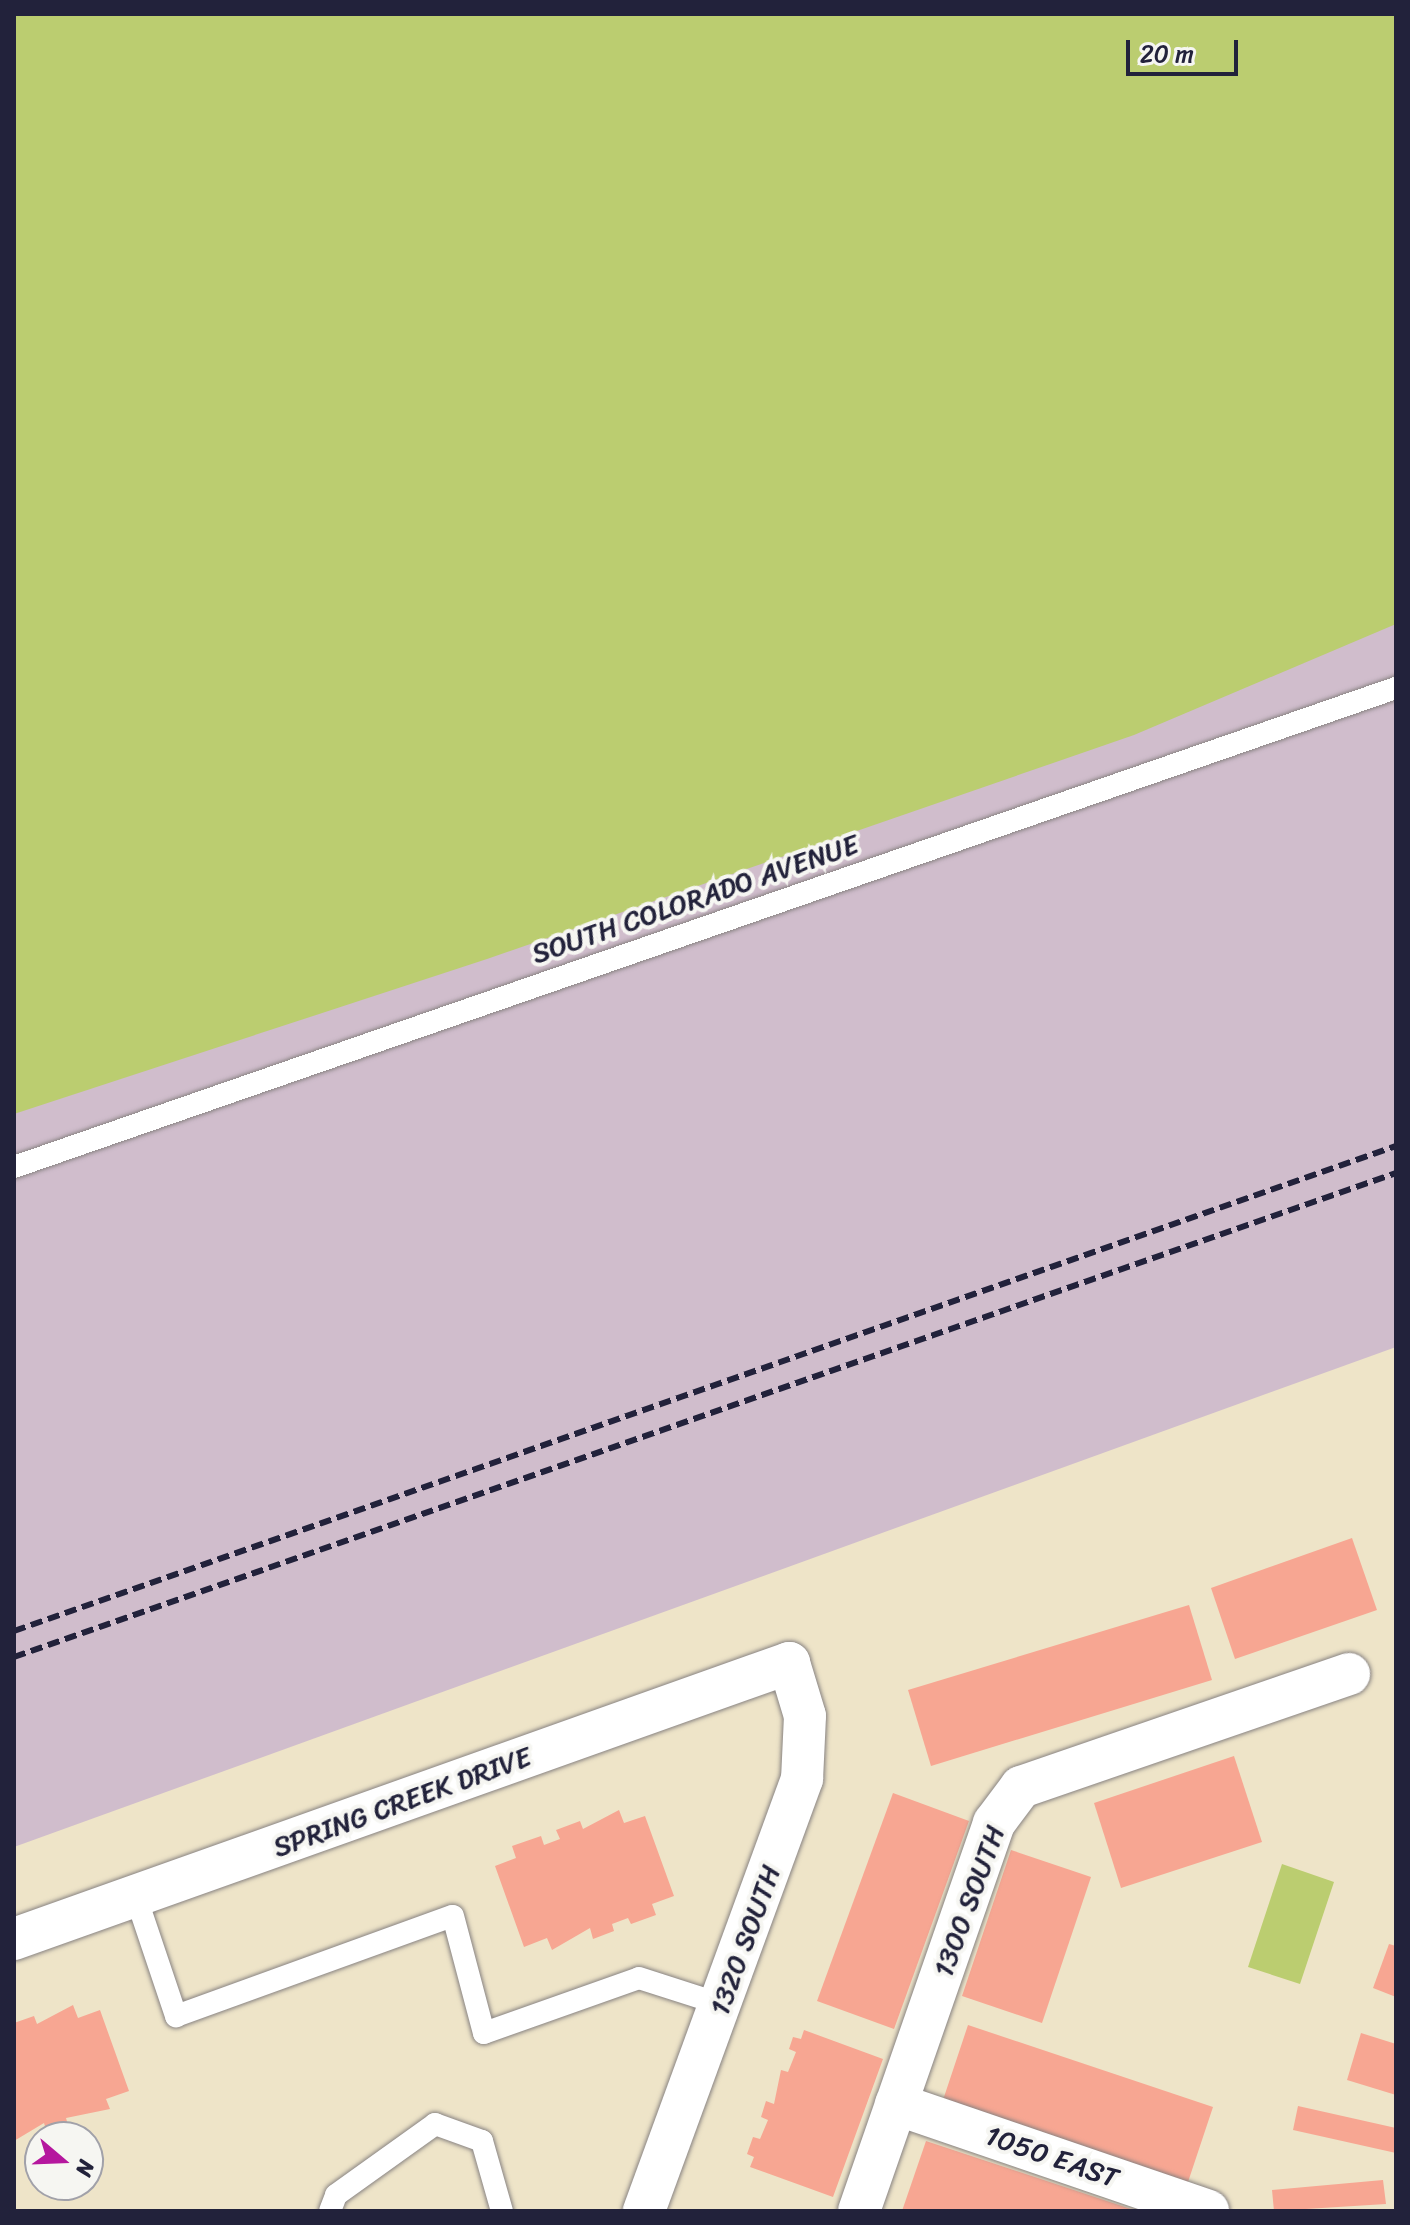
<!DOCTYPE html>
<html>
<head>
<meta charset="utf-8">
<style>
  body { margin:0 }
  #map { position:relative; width:1410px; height:2225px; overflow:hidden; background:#eee4c8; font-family:Sriracha,sans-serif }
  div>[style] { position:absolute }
  .industrial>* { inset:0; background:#d0bdcc }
  .green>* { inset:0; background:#bbcd70 }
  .building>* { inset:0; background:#f7a692 }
  .roads { filter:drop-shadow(0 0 2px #888382) drop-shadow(0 0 2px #888382) }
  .service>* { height:22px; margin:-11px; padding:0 11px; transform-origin:11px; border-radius:11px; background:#fff }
  .minor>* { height:42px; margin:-21px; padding:0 21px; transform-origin:21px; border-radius:21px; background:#fff }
  .rail>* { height:6px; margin-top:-3px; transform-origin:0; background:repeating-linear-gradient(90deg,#22223b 0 12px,transparent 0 18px) }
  span { translate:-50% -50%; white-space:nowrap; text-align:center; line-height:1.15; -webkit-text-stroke:8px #f6f6f2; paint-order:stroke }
  .street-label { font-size:28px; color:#22223b }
  .frame { position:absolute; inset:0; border:16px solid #22223b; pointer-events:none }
  .north { position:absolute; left:24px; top:2121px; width:80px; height:80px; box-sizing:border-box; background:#f6f6f2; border:2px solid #a1a1a9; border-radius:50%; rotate:109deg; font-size:22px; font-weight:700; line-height:32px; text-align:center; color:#22223b }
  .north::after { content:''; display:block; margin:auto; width:28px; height:36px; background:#b5179e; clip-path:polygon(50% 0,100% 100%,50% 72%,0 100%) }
  .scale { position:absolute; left:1126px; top:40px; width:112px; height:36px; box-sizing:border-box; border:4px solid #22223b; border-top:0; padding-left:10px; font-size:24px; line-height:28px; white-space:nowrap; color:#22223b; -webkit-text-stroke:6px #f6f6f2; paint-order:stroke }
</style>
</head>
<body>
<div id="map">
  <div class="industrial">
    <i style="clip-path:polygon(1396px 571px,1396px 1347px,14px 1847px,14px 1050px)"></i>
  </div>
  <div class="green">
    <i style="clip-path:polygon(14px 14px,1396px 14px,1396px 624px,1134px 735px,487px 959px,14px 1114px)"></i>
    <i style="clip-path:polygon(1282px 1864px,1334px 1882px,1300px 1984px,1248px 1967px)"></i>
  </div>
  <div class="building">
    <i style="clip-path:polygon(1352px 1538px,1377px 1610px,1235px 1659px,1211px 1588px)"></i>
    <i style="clip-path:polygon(1189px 1605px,1212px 1680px,931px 1766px,908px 1690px)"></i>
    <i style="clip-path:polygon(1234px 1756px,1262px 1842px,1121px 1888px,1094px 1803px)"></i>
    <i style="clip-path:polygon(893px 1793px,969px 1821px,894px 2029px,817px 2001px)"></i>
    <i style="clip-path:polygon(619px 1810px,624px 1823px,645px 1816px,674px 1896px,652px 1904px,656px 1915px,631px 1924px,628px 1918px,612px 1924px,614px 1931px,593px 1939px,590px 1928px,552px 1950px,547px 1938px,524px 1947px,495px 1866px,516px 1858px,512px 1846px,541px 1836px,544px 1845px,560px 1839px,556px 1830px,580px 1821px,583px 1829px)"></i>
    <i style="clip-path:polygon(1011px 1850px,1091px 1877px,1042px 2023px,962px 1996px)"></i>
    <i style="clip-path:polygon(1389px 1944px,1396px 1946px,1396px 1997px,1373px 1988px)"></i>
    <i style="clip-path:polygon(73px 2005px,78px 2018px,100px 2010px,129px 2091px,106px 2099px,110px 2109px,66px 2118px,68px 2125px,47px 2133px,44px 2123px,14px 2141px,14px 2023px,34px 2016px,37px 2024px)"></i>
    <i style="clip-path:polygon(968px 2025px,1213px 2107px,1187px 2185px,942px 2103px)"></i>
    <i style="clip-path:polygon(804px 2030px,883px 2059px,833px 2197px,750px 2167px,754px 2157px,747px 2154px,753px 2137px,760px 2139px,768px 2120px,761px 2117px,766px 2101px,774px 2104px,781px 2070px,788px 2072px,796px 2052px,789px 2049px,793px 2037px,801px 2039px)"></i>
    <i style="clip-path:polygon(1361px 2033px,1396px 2044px,1396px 2095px,1347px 2080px)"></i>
    <i style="clip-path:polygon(1298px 2106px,1396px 2128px,1396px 2153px,1293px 2130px)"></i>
    <i style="clip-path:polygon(926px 2141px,1134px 2210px,1134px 2211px,902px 2211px)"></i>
    <i style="clip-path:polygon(1383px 2180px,1386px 2204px,1274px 2211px,1272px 2190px)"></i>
  </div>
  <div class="roads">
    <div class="service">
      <i style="left:14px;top:1167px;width:1463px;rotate:-19.12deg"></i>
      <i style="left:136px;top:1897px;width:126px;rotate:71.4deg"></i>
      <i style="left:176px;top:2016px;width:294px;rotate:-19.9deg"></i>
      <i style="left:453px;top:1916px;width:121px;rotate:75.2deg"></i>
      <i style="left:484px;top:2033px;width:164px;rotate:-19.5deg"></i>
      <i style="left:639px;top:1978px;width:88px;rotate:17.8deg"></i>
      <i style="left:330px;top:2211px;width:17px;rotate:-69deg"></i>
      <i style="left:336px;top:2195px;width:122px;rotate:-35.6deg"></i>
      <i style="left:435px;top:2124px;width:50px;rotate:19.9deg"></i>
      <i style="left:482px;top:2141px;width:73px;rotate:74.1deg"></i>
    </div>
    <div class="minor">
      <i style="left:14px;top:1939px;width:823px;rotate:-19.6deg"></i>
      <i style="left:789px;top:1663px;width:55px;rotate:73.2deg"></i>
      <i style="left:805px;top:1716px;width:63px;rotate:92.7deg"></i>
      <i style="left:802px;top:1779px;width:460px;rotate:110.1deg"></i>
      <i style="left:896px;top:2104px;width:330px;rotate:18.9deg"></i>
      <i style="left:859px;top:2211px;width:411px;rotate:-70.8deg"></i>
      <i style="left:994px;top:1823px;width:45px;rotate:-53.1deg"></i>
      <i style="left:1021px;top:1787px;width:347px;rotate:-19deg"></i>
    </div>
  </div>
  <div class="rail">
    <i style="left:14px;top:1631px;width:1465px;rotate:-19.34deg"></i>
    <i style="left:14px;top:1657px;width:1464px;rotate:-19.3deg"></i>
  </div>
  <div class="street-label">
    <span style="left:695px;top:899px;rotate:-19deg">SOUTH COLORADO AVENUE</span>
    <span style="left:402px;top:1802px;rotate:-20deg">SPRING CREEK DRIVE</span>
    <span style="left:969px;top:1901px;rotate:-70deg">1300 SOUTH</span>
    <span style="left:745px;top:1940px;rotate:-70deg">1320 SOUTH</span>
    <span style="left:1052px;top:2157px;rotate:19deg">1050 EAST</span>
  </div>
  <div class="frame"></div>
  <div class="north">N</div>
  <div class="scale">20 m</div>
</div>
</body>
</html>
